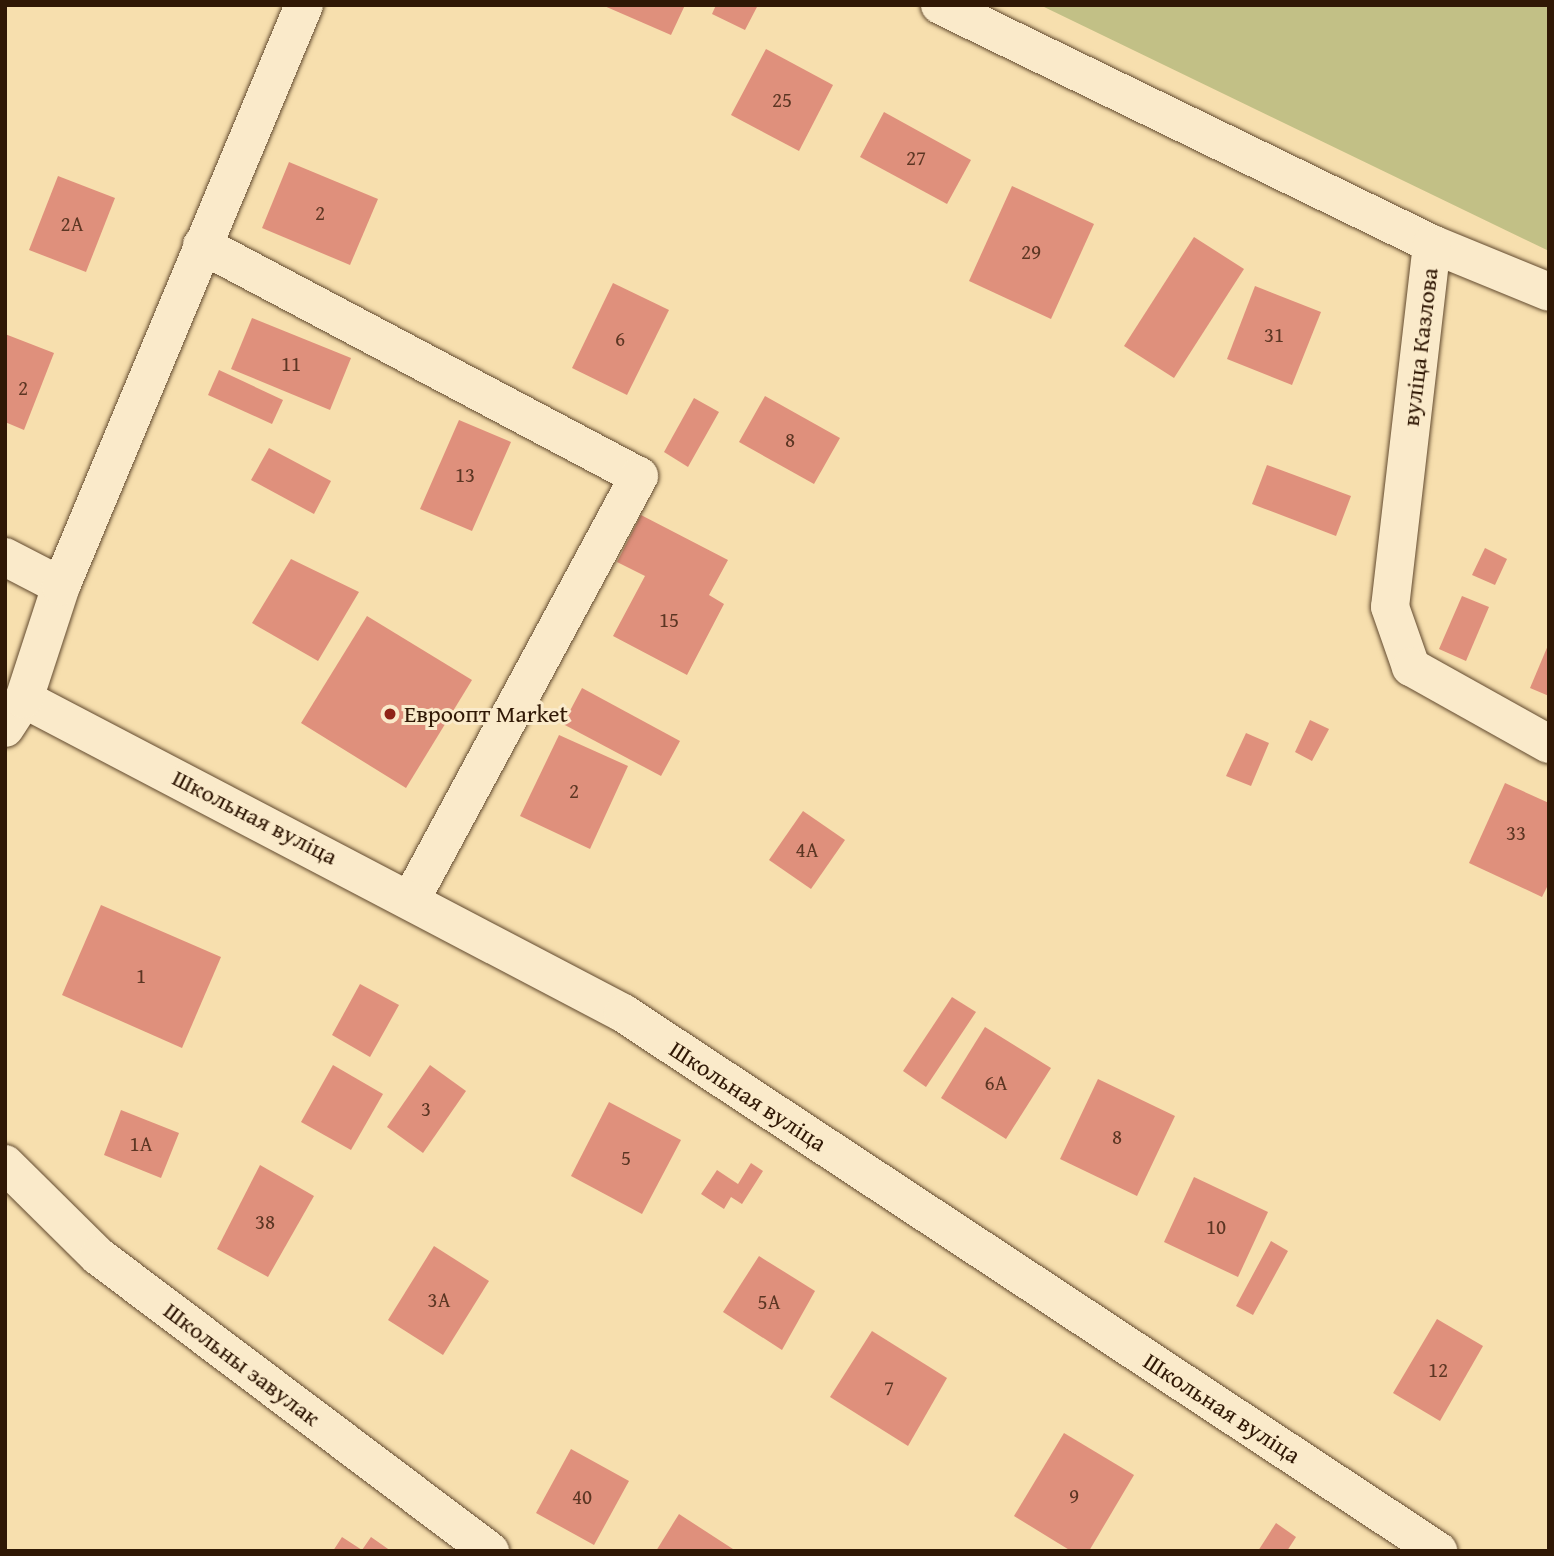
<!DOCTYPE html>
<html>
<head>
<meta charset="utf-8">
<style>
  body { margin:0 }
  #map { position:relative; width:1554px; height:1556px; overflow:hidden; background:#f7dfae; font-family:"Gentium Book Plus",serif }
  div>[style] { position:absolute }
  .green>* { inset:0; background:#c2c086 }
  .building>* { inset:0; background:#df907c }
  .roads { filter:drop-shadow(0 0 2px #624a2f) drop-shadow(0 0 2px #624a2f) }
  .minor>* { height:38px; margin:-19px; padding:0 19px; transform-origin:19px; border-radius:19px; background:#faeaca }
  .dots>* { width:19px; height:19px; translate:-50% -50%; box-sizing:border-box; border:4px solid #faeaca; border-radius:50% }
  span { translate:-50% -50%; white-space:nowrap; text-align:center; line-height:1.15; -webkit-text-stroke:6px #faeaca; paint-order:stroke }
  .number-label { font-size:21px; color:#5c3623 }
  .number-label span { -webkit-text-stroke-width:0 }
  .street-label { font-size:24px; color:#301805 }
  .poi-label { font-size:24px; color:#301805 }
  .left { translate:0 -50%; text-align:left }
  .frame { position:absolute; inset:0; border:7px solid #301805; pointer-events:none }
</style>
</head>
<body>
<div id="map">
  <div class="green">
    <i style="clip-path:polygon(1040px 5px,1549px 5px,1549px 252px,1549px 251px)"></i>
  </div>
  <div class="building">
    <i style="clip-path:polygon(602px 5px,685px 5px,671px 35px)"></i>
    <i style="clip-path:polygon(716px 5px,758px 5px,745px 30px,712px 14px)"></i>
    <i style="clip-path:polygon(766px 49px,833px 85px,799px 151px,731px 115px)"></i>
    <i style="clip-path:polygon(884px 112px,971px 160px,947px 204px,860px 157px)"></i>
    <i style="clip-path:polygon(289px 162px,378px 199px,350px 265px,262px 228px)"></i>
    <i style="clip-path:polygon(58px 176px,115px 198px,86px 272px,29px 250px)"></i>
    <i style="clip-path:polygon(1012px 186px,1094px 224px,1051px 319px,969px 281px)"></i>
    <i style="clip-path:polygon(1194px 237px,1244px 269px,1174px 378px,1124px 346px)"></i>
    <i style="clip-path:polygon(613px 283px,669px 310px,627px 395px,572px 368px)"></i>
    <i style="clip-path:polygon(1255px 286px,1321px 312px,1292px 385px,1227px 359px)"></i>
    <i style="clip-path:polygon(252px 318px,351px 358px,330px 410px,231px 369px)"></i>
    <i style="clip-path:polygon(5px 334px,54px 353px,24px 430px,5px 422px)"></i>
    <i style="clip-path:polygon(219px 370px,283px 400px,272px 424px,208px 395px)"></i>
    <i style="clip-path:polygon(765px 396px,840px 438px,814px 484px,739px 442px)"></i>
    <i style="clip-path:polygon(694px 398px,719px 412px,688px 467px,664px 452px)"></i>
    <i style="clip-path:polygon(459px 420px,511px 442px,472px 531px,420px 509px)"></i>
    <i style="clip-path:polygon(269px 448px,331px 481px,314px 514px,251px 480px)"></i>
    <i style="clip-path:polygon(1267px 465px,1351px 496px,1336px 536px,1252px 504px)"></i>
    <i style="clip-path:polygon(641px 515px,728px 560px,709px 595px,724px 604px,687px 675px,613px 636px,645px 576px,617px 562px)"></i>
    <i style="clip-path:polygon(1485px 548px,1507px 559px,1495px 585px,1472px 575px)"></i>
    <i style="clip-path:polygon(291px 559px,359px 592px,318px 661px,252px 623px)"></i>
    <i style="clip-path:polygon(1462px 596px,1489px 607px,1466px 661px,1439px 649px)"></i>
    <i style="clip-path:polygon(367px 616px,472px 680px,406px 788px,301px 723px)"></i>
    <i style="clip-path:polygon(1549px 643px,1549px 696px,1530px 688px)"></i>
    <i style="clip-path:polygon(582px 688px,680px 741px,661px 776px,563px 724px)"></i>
    <i style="clip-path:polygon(1310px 720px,1329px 729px,1312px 761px,1295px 752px)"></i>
    <i style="clip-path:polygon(1246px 733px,1269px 743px,1251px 786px,1226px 776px)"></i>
    <i style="clip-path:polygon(559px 735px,628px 766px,590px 849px,520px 816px)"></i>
    <i style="clip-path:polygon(1505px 783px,1549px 803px,1549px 883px,1542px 897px,1469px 863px)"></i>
    <i style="clip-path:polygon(803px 811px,845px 840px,811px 889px,769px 860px)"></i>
    <i style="clip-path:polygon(101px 905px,221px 957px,182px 1048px,62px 995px)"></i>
    <i style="clip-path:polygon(360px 984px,399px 1005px,370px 1057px,332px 1035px)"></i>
    <i style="clip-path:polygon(952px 997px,976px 1012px,926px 1087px,903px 1071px)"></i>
    <i style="clip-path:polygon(985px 1027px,1051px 1068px,1006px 1139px,941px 1098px)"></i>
    <i style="clip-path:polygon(333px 1065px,383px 1094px,351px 1150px,301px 1122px)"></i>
    <i style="clip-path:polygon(430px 1065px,466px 1091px,423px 1153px,387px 1127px)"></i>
    <i style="clip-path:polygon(1098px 1079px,1175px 1116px,1137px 1196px,1060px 1159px)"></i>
    <i style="clip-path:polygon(609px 1102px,681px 1140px,642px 1214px,571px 1176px)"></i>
    <i style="clip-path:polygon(121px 1110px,179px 1133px,161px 1178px,104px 1155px)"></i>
    <i style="clip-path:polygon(751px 1163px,763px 1171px,742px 1204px,731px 1197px,724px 1209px,701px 1194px,717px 1170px,738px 1184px)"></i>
    <i style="clip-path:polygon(260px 1165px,314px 1196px,268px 1277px,217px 1249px)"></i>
    <i style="clip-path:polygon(1194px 1177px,1268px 1212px,1238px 1277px,1164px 1242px)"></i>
    <i style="clip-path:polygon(1271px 1241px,1288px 1251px,1253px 1315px,1236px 1306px)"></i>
    <i style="clip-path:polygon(434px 1246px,489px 1281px,443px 1355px,388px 1320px)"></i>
    <i style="clip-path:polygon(759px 1256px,815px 1291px,782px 1350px,723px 1312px)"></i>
    <i style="clip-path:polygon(1437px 1319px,1483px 1346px,1440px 1421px,1393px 1393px)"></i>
    <i style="clip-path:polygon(872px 1331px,947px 1378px,908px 1446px,830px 1397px)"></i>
    <i style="clip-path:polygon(1064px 1433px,1134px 1475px,1089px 1551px,1071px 1551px,1014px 1516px)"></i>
    <i style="clip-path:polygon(571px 1449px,629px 1481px,594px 1545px,536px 1513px)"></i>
    <i style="clip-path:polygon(679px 1514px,736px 1551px,656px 1551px)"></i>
    <i style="clip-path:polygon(1276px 1523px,1296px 1537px,1287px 1551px,1258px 1551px)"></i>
    <i style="clip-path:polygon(342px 1537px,362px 1550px,371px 1537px,391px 1551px,333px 1551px)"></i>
  </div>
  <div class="roads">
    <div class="minor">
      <i style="left:940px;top:5px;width:547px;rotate:25.91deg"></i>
      <i style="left:1432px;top:244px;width:126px;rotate:22.3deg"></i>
      <i style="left:1432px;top:244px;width:365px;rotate:96.6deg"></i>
      <i style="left:1390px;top:607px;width:64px;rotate:70.7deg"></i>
      <i style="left:1411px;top:667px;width:158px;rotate:29.2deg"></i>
      <i style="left:202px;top:245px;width:494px;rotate:27.9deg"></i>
      <i style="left:639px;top:476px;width:479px;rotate:118.3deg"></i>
      <i style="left:5px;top:557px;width:63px;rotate:27.4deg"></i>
      <i style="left:24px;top:699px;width:676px;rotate:27.66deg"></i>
      <i style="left:623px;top:1013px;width:977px;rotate:33.43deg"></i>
      <i style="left:5px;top:728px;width:35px;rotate:-57deg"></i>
      <i style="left:24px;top:699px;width:119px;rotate:-71.9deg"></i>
      <i style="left:61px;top:586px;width:630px;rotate:-67.3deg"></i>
      <i style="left:5px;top:1164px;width:131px;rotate:44.7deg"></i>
      <i style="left:98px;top:1256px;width:491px;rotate:37deg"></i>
    </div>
  </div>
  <div class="dots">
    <i style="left:390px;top:714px;background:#8f2418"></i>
  </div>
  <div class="number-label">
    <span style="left:782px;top:100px">25</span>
    <span style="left:916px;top:158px">27</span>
    <span style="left:320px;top:213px">2</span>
    <span style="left:72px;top:224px">2А</span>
    <span style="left:1031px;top:252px">29</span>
    <span style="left:1274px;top:335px">31</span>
    <span style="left:620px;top:339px">6</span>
    <span style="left:291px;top:364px">11</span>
    <span style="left:23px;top:388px">2</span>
    <span style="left:790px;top:440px">8</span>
    <span style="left:465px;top:475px">13</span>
    <span style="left:669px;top:620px">15</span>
    <span style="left:574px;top:791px">2</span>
    <span style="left:1516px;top:833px">33</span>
    <span style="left:807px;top:850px">4А</span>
    <span style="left:141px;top:976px">1</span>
    <span style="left:996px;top:1083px">6А</span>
    <span style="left:426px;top:1109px">3</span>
    <span style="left:1117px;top:1137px">8</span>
    <span style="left:141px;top:1144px">1А</span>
    <span style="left:626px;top:1158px">5</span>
    <span style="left:265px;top:1222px">38</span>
    <span style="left:1216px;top:1227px">10</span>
    <span style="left:439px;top:1300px">3А</span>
    <span style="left:769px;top:1302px">5А</span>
    <span style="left:1438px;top:1370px">12</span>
    <span style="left:889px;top:1388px">7</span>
    <span style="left:1074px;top:1496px">9</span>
    <span style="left:582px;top:1497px">40</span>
  </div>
  <div class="street-label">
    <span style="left:1420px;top:347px;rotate:-83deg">вуліца Казлова</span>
    <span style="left:255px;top:817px;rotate:27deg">Школьная вуліца</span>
    <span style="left:748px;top:1096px;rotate:33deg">Школьная вуліца</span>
    <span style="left:242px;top:1364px;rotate:37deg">Школьны завулак</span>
    <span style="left:1222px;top:1408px;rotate:33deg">Школьная вуліца</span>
  </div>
  <div class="poi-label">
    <span class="left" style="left:404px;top:714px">Евроопт Market</span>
  </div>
  <div class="frame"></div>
</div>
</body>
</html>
